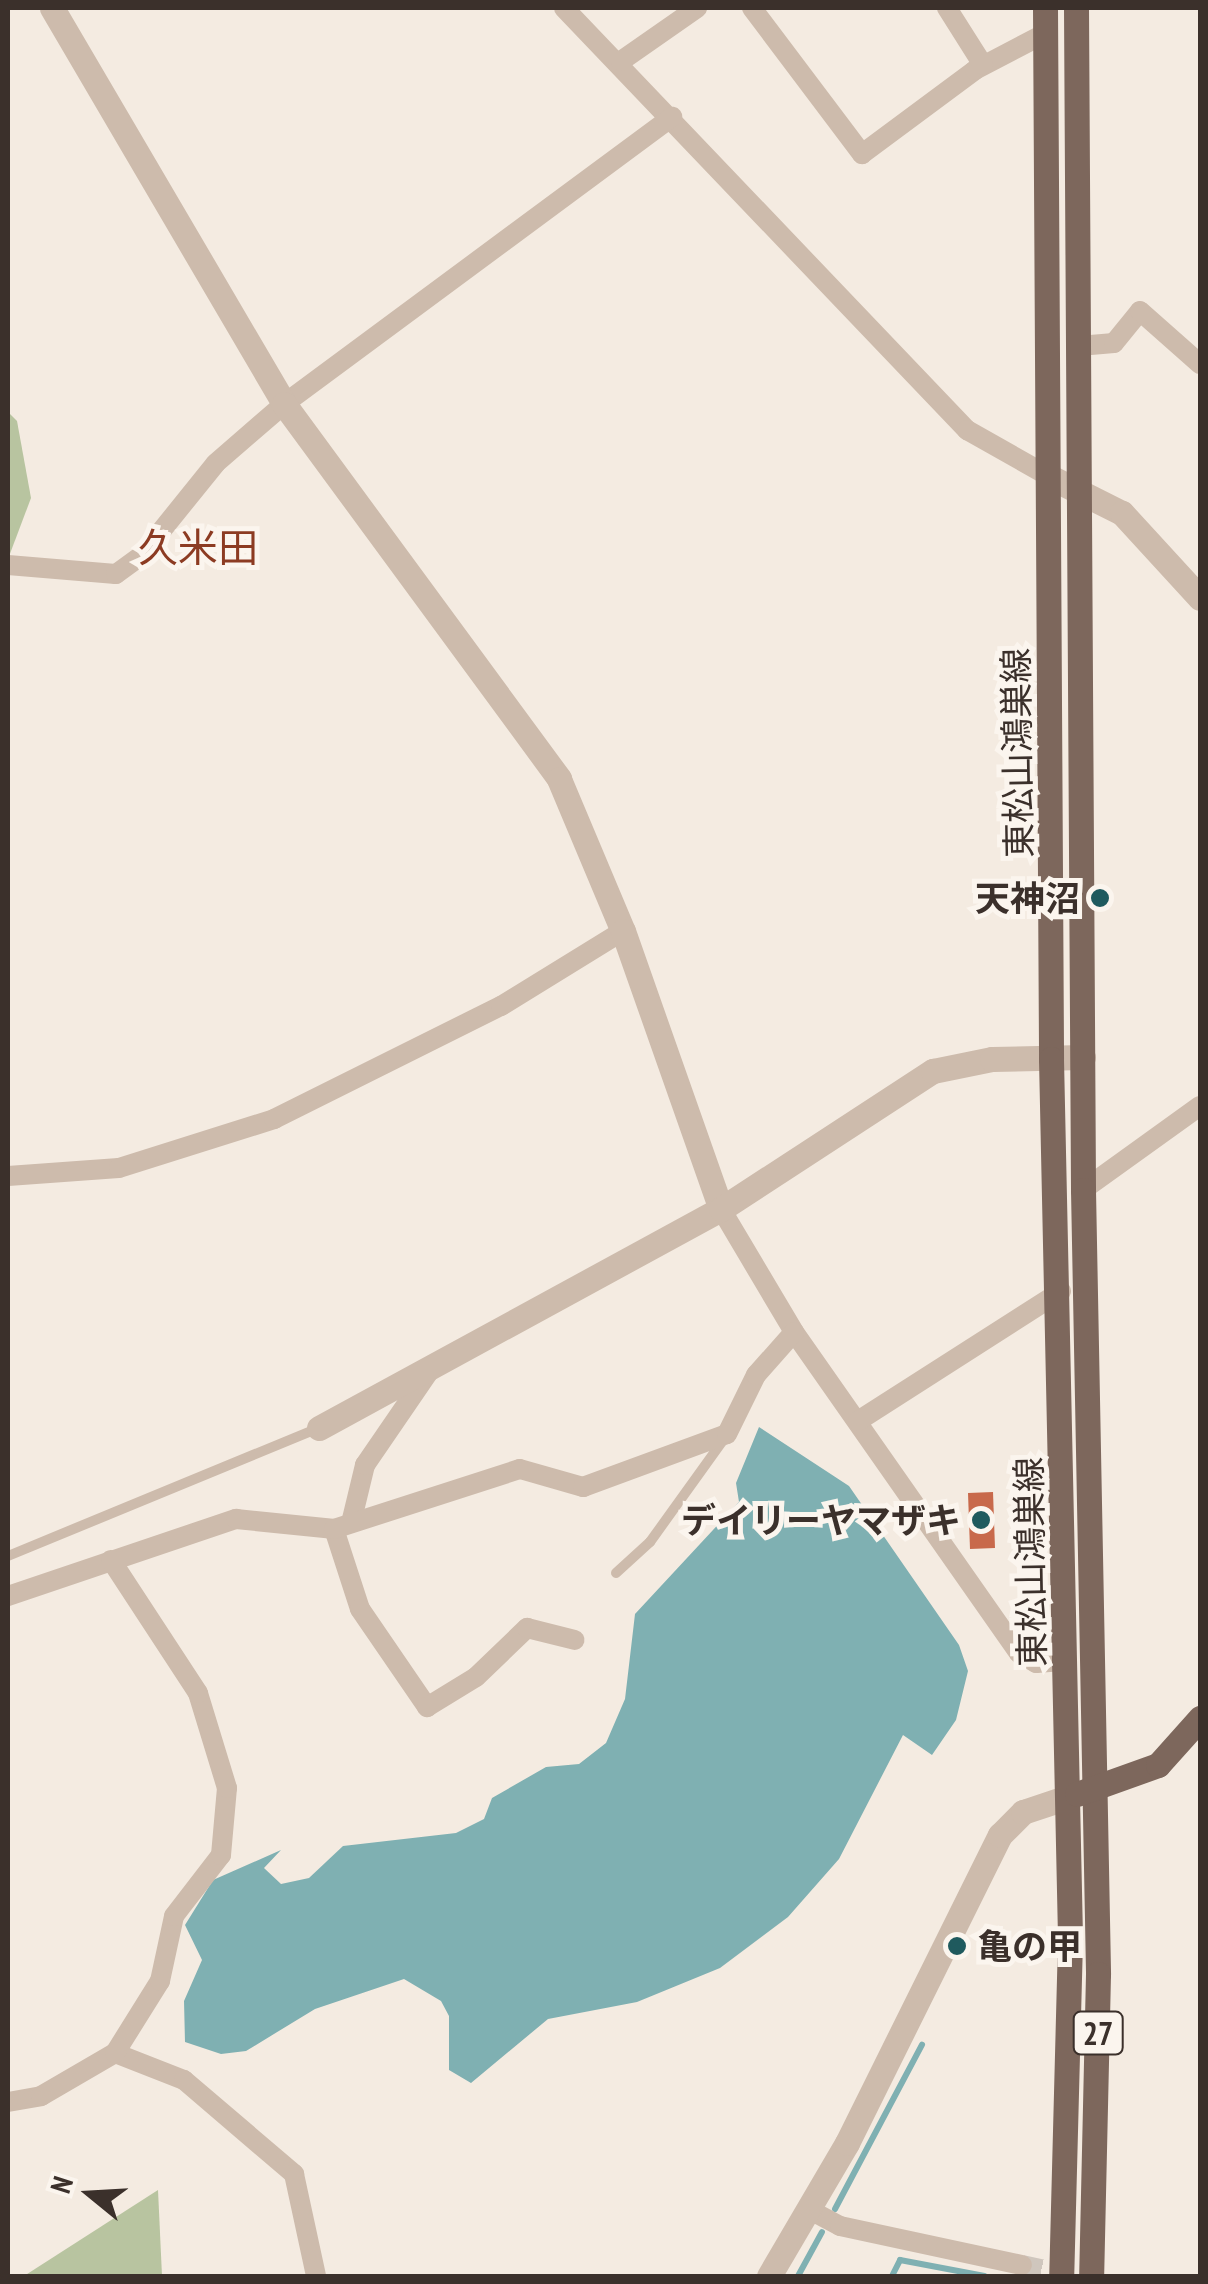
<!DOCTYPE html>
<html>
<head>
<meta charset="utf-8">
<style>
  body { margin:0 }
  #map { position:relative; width:1208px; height:2284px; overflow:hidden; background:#f4ebe1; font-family:"PT Sans Narrow","Noto Sans JP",sans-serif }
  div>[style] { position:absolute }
  .green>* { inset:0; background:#b8c4a0 }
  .water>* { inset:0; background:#7fb0b2 }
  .stream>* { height:6px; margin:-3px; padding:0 3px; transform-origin:3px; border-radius:3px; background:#7fb0b2 }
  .building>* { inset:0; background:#c8694b }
  .minor-tunnel>* { height:20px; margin-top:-10px; transform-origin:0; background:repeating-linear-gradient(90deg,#cfc6bd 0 20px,transparent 0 30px) }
  .service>* { height:10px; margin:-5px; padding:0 5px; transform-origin:5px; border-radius:5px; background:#cdbbac }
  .minor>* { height:20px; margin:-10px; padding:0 10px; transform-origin:10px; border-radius:10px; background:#cdbbac }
  .tertiary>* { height:25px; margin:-12.5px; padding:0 12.5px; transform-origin:12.5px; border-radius:12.5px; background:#cdbbac }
  .primary>* { height:25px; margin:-12.5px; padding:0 12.5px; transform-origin:12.5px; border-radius:12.5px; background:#7d675c }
  .dots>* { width:28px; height:28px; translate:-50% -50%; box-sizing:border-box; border:5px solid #fbf5ee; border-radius:50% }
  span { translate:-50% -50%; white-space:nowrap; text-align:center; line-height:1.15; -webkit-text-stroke:10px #fbf5ee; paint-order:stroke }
  .shield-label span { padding:2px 8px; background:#fbf5ee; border:2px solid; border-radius:8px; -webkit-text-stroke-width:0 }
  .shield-label { font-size:32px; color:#3b302b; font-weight:700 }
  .street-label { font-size:35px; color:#3b302b }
  .poi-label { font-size:35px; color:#3b302b; font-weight:700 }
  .right { translate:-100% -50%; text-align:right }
  .left { translate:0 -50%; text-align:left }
  .quarter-label { font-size:40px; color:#8c3b22 }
  .frame { position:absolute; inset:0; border:10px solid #3b302b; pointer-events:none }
  .north { position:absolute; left:40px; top:2144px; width:100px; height:100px; -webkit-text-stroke:8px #fbf5ee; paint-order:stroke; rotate:288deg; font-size:28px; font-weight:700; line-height:40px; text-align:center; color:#3b302b }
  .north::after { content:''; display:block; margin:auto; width:35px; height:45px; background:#3b302b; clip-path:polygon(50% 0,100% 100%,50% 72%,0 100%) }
</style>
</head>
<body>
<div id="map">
  <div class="green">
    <i style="clip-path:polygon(8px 412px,17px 421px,31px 498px,8px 559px)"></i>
    <i style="clip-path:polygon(158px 2190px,162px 2276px,24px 2276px)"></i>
  </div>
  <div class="water">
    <i style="clip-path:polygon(759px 1427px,849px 1486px,959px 1645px,968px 1671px,956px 1720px,932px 1755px,903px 1735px,839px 1859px,788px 1917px,720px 1968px,637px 2002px,548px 2019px,471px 2083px,449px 2070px,449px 2016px,441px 2001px,404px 1979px,315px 2009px,246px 2051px,221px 2054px,185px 2042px,184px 2001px,202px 1960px,185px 1925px,213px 1880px,281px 1850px,264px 1868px,281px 1884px,309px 1878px,343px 1846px,456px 1833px,484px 1819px,492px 1798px,546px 1767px,579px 1764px,606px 1743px,625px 1699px,635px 1614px,739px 1502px,736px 1483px)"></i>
  </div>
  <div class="stream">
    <i style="left:835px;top:2209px;width:186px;rotate:-62.1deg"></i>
    <i style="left:798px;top:2276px;width:50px;rotate:-61.4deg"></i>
    <i style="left:892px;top:2276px;width:18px;rotate:-63deg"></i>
    <i style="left:900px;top:2260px;width:86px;rotate:10.7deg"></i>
  </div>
  <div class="building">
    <i style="clip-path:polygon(993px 1492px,995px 1548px,970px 1549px,968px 1493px)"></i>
  </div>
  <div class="minor-tunnel">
    <i style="left:1022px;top:2265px;width:52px;rotate:12.2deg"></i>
  </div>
  <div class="service">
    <i style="left:8px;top:1556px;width:333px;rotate:-22.4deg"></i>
    <i style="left:616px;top:1573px;width:46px;rotate:-42.4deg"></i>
    <i style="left:650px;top:1542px;width:127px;rotate:-54.3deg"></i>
  </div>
  <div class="minor">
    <i style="left:564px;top:8px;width:584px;rotate:46.32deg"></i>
    <i style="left:967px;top:430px;width:95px;rotate:29.5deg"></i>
    <i style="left:752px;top:8px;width:183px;rotate:53deg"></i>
    <i style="left:862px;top:154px;width:141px;rotate:-36.6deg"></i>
    <i style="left:975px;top:70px;width:78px;rotate:-27.6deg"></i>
    <i style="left:947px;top:8px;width:67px;rotate:57.7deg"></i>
    <i style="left:621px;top:61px;width:93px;rotate:-34.9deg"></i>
    <i style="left:1079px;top:346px;width:35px;rotate:-5deg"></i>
    <i style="left:1114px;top:343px;width:41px;rotate:-50.9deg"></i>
    <i style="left:1140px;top:311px;width:80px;rotate:41.5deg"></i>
    <i style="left:8px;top:565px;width:108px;rotate:4.8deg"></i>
    <i style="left:116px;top:574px;width:31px;rotate:-36deg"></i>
    <i style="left:141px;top:556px;width:119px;rotate:-51.1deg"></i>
    <i style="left:216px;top:463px;width:90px;rotate:-40.9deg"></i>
    <i style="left:284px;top:404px;width:483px;rotate:-36.5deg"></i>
    <i style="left:8px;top:1176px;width:111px;rotate:-4.1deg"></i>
    <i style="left:119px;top:1168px;width:163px;rotate:-17.5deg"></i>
    <i style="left:274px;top:1119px;width:254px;rotate:-26.5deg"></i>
    <i style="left:501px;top:1006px;width:143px;rotate:-31.6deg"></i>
    <i style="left:1083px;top:1190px;width:144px;rotate:-35.7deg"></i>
    <i style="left:721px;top:1209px;width:143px;rotate:59.3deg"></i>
    <i style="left:794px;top:1332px;width:392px;rotate:55deg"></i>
    <i style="left:1019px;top:1653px;width:20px;rotate:30deg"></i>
    <i style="left:1036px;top:1663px;width:31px;rotate:-4deg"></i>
    <i style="left:858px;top:1421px;width:241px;rotate:-32.6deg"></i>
    <i style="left:351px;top:1523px;width:60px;rotate:-76.4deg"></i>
    <i style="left:365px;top:1465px;width:119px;rotate:-55.6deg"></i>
    <i style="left:334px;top:1529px;width:84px;rotate:72deg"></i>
    <i style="left:360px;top:1609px;width:119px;rotate:55.6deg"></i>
    <i style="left:427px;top:1707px;width:57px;rotate:-31.5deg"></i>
    <i style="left:476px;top:1677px;width:71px;rotate:-43.9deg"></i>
    <i style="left:527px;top:1628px;width:49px;rotate:14deg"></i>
    <i style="left:8px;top:1596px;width:241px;rotate:-18.7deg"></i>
    <i style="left:236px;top:1519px;width:99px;rotate:5.8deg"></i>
    <i style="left:334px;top:1529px;width:195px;rotate:-17.9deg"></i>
    <i style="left:520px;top:1469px;width:66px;rotate:15.9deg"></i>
    <i style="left:583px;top:1487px;width:153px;rotate:-20.2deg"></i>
    <i style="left:727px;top:1434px;width:66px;rotate:-63.8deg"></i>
    <i style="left:756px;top:1375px;width:57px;rotate:-48.5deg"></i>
    <i style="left:115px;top:2053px;width:74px;rotate:21.4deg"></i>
    <i style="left:184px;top:2080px;width:145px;rotate:40.5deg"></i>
    <i style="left:294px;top:2174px;width:104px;rotate:77.8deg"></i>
    <i style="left:8px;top:2102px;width:34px;rotate:-10deg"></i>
    <i style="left:41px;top:2096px;width:86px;rotate:-30.2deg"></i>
    <i style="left:115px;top:2053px;width:85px;rotate:-58deg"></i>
    <i style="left:160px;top:1981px;width:66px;rotate:-77.8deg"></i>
    <i style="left:174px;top:1916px;width:77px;rotate:-52.4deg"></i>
    <i style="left:221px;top:1855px;width:67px;rotate:-84.9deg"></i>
    <i style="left:227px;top:1788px;width:99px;rotate:-107deg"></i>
    <i style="left:198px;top:1693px;width:159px;rotate:-123.2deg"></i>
    <i style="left:810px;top:2210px;width:34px;rotate:28deg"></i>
    <i style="left:840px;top:2226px;width:186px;rotate:12.1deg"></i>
  </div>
  <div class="tertiary">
    <i style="left:52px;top:8px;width:459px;rotate:59.6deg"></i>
    <i style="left:284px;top:404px;width:465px;rotate:53.7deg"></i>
    <i style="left:559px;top:779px;width:165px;rotate:67.2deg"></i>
    <i style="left:623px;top:931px;width:295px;rotate:70.6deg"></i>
    <i style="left:1050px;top:477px;width:80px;rotate:26.6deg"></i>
    <i style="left:1122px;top:513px;width:115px;rotate:47.5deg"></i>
    <i style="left:319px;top:1428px;width:458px;rotate:-28.6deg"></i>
    <i style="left:721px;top:1209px;width:253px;rotate:-33.1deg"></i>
    <i style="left:933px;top:1071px;width:60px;rotate:-11.5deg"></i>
    <i style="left:992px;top:1059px;width:91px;rotate:-1.3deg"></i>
    <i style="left:769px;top:2276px;width:154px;rotate:-59.6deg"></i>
    <i style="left:847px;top:2143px;width:344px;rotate:-63.6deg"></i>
    <i style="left:1000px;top:1835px;width:33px;rotate:-45deg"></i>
    <i style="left:1023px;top:1812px;width:47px;rotate:-18.4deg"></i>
  </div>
  <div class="primary">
    <i style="left:1045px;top:8px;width:1051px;rotate:89.67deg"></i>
    <i style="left:1051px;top:1059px;width:881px;rotate:88.76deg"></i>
    <i style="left:1070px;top:1940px;width:336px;rotate:91.5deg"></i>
    <i style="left:1076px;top:8px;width:1182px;rotate:89.66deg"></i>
    <i style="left:1083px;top:1190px;width:784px;rotate:88.9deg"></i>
    <i style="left:1098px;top:1974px;width:302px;rotate:91.3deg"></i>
    <i style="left:1077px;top:1794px;width:86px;rotate:-19.7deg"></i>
    <i style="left:1158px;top:1765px;width:63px;rotate:-48.2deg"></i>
  </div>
  <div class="dots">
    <i style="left:1100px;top:898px;background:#1f5a5e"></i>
    <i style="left:981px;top:1520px;background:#1f5a5e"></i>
    <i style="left:957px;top:1946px;background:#1f5a5e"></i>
  </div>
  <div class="shield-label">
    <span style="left:1098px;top:2033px">27</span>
  </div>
  <div class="street-label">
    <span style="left:1017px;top:753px;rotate:-91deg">東松山鴻巣線</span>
    <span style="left:1030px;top:1562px;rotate:-91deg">東松山鴻巣線</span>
  </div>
  <div class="poi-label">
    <span class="right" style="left:1080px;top:898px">天神沼</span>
    <span class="right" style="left:961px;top:1520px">デイリーヤマザキ</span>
    <span class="left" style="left:977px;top:1946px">亀の甲</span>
  </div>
  <div class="quarter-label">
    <span style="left:198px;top:547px">久米田</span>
  </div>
  <div class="frame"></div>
  <div class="north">N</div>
</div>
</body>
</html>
